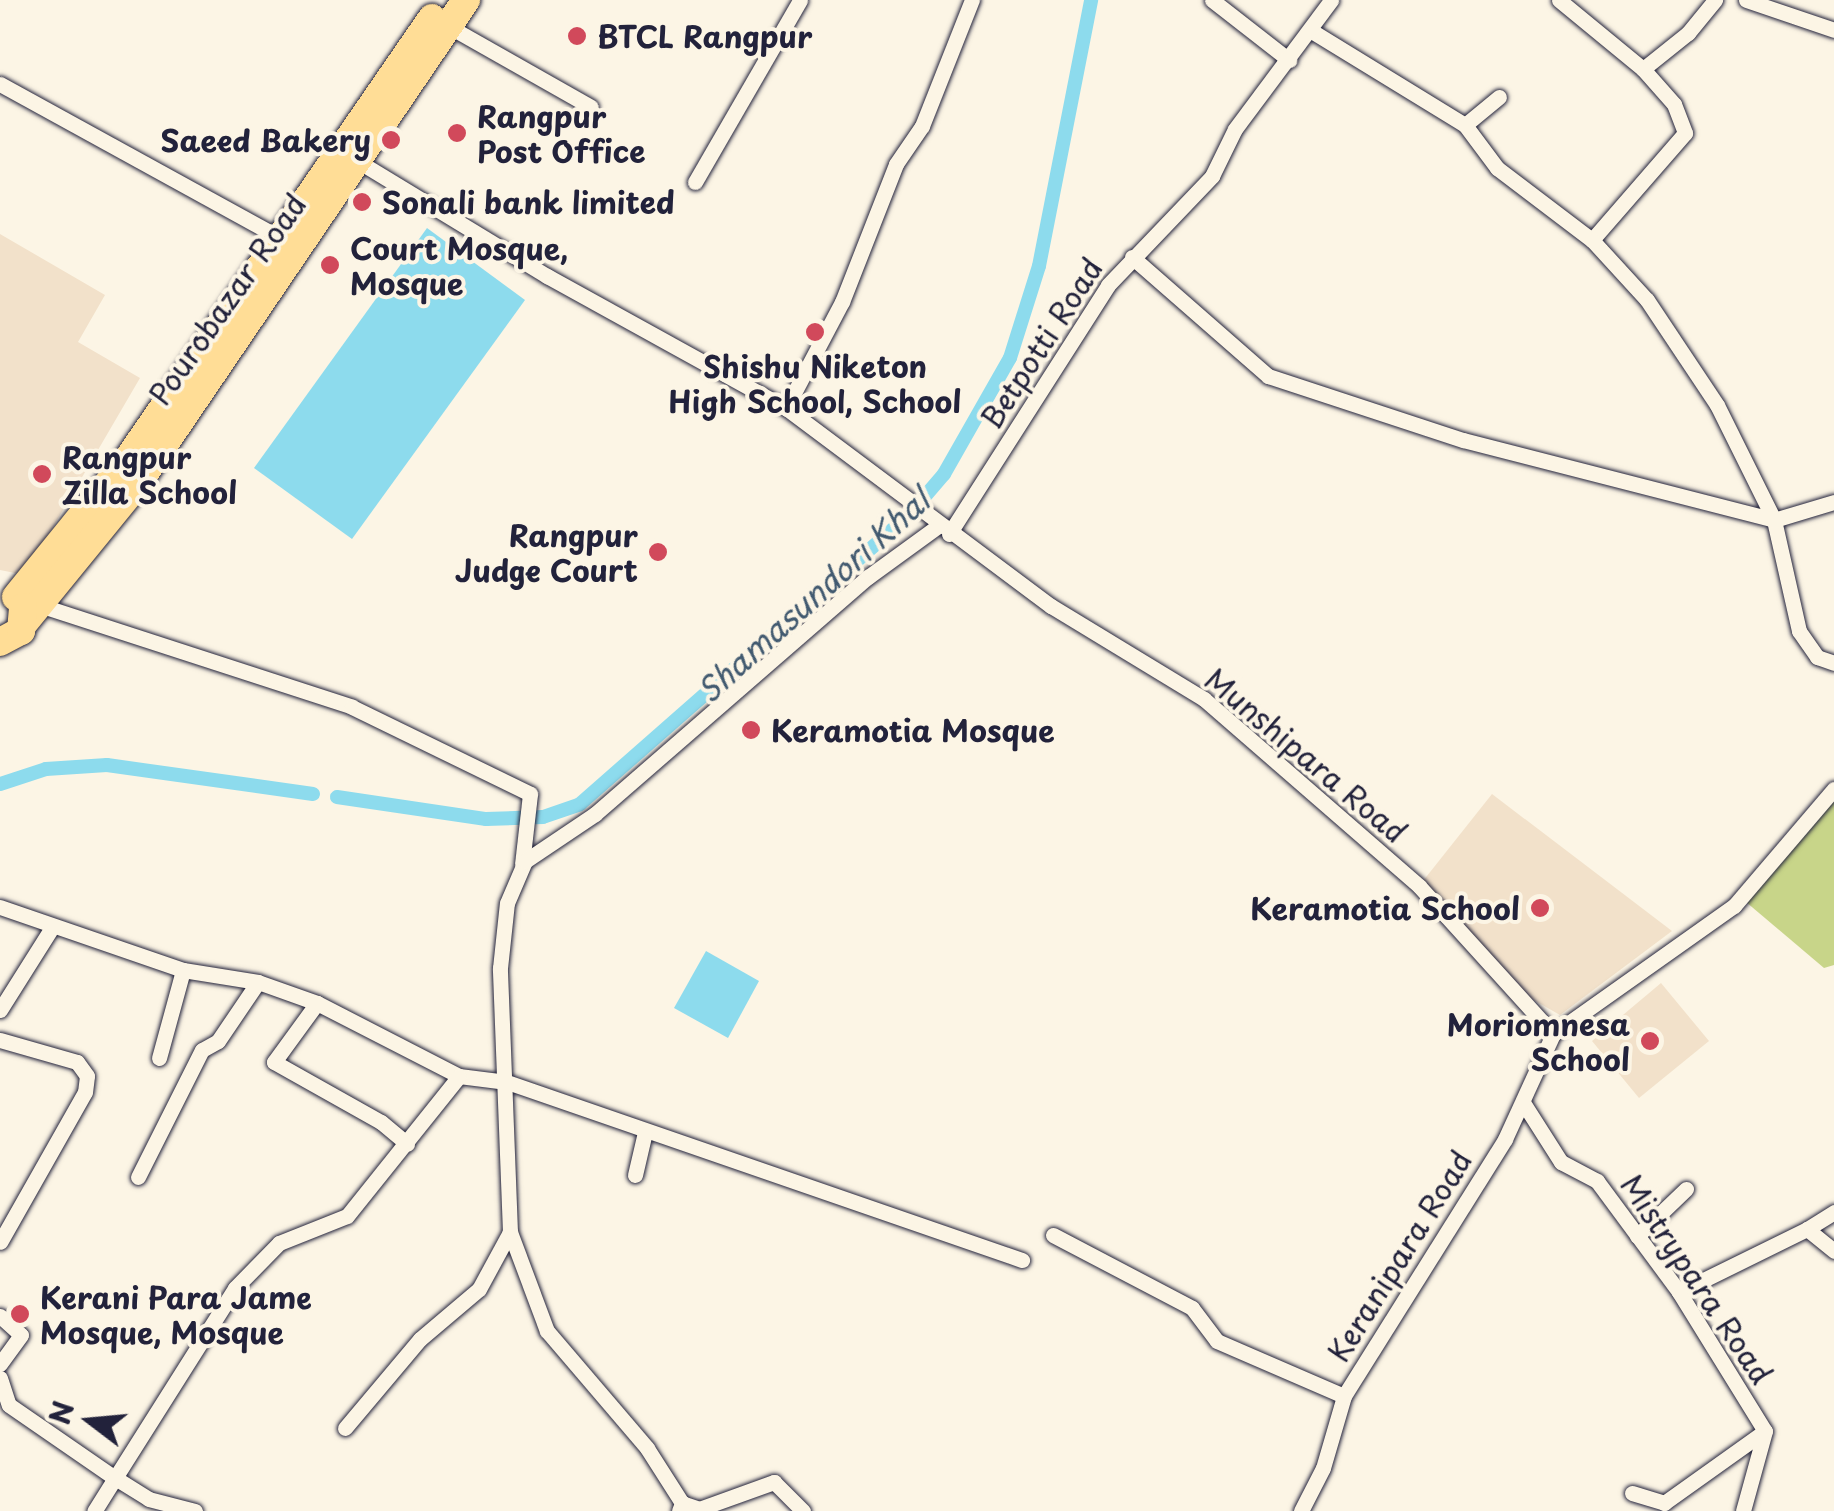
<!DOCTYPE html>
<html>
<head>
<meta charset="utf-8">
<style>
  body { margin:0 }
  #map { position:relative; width:1834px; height:1511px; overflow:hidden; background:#fcf5e5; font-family:"Playpen Sans",sans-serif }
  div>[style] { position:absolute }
  .built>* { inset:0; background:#f2e1ca }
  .green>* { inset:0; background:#c8d589 }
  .water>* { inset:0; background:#8ddbed }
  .canal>* { height:14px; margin:-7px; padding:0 7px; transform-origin:7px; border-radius:7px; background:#8ddbed }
  .roads { filter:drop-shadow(0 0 2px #22223b) drop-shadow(0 0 2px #22223b) }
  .minor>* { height:15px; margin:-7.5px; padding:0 7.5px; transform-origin:7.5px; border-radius:7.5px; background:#fcf5e5 }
  .trunk>* { height:28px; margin:-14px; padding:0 14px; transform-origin:14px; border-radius:14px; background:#ffdd96 }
  .dots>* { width:28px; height:28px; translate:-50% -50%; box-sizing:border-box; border:5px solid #fcf5e5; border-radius:50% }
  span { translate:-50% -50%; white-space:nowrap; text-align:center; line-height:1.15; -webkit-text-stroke:8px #fcf5e5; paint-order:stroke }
  .poi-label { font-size:30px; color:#22223b; font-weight:700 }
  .left { translate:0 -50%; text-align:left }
  .right { translate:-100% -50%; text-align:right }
  .street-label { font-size:30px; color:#22223b }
  .water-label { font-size:32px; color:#425a70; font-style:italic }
  .north { position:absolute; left:40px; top:1371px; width:100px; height:100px; -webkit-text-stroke:8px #fcf5e5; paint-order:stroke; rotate:286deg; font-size:28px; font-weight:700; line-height:40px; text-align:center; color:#22223b }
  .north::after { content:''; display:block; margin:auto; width:35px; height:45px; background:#22223b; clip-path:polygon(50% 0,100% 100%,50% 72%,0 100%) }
</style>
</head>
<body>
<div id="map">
  <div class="built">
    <i style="clip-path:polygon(0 234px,105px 295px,78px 342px,140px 378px,25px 575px,0 570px)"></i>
    <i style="clip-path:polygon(1492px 794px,1672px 931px,1560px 1015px,1500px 981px,1419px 886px)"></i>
    <i style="clip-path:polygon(1661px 983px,1709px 1041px,1639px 1098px,1592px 1041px)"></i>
  </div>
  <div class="green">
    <i style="clip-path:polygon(1834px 795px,1834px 965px,1824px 968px,1746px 902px)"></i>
  </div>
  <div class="water">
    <i style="clip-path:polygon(427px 228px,525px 300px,352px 539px,254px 468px)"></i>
    <i style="clip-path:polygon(706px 951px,759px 981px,728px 1038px,674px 1008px)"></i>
  </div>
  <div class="canal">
    <i style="left:0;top:784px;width:48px;rotate:-18.1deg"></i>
    <i style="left:46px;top:769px;width:61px;rotate:-3.8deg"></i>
    <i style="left:107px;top:765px;width:208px;rotate:8deg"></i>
    <i style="left:337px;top:797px;width:151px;rotate:8.4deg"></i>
    <i style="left:486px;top:819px;width:57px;rotate:-2deg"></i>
    <i style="left:543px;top:817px;width:39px;rotate:-19deg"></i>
    <i style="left:580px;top:804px;width:436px;rotate:-41.3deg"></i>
    <i style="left:908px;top:516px;width:55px;rotate:-49.4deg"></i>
    <i style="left:944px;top:474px;width:133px;rotate:-60.4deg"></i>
    <i style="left:1010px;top:358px;width:96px;rotate:-72.5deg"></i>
    <i style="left:1039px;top:266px;width:271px;rotate:-78.9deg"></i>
  </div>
  <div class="roads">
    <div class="minor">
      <i style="left:1212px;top:0;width:98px;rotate:37.9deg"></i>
      <i style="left:1559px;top:0;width:109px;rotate:39.4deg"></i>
      <i style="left:1643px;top:69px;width:47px;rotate:48.5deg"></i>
      <i style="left:1674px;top:104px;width:31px;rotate:69deg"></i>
      <i style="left:1685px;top:133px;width:142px;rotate:131deg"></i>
      <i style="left:1746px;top:0;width:93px;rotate:18.8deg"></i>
      <i style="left:448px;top:26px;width:164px;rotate:29.5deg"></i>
      <i style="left:1310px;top:30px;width:182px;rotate:31.5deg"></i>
      <i style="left:1465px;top:125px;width:54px;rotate:53.3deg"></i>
      <i style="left:1497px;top:168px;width:119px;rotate:37.2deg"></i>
      <i style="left:1592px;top:240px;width:81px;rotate:47.5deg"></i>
      <i style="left:1647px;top:300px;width:126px;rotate:56.3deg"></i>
      <i style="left:1717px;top:405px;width:128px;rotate:63.6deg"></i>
      <i style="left:1774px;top:520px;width:114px;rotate:77.3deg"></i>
      <i style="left:1799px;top:631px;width:32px;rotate:55deg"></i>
      <i style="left:1817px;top:657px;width:18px;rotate:19deg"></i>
      <i style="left:1643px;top:69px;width:58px;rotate:-38.7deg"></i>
      <i style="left:1688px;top:33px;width:43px;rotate:-50.7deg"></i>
      <i style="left:0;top:84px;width:325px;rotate:28.8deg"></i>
      <i style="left:1465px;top:125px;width:44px;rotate:-39.5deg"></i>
      <i style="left:361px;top:163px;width:218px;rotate:31.3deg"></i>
      <i style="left:547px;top:276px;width:273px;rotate:28.9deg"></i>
      <i style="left:786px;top:408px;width:331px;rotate:36.8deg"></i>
      <i style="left:1051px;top:606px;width:179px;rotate:31.3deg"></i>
      <i style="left:1204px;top:699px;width:285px;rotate:41deg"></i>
      <i style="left:1419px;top:886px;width:200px;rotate:47.8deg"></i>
      <i style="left:695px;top:182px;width:210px;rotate:-60deg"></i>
      <i style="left:1132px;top:257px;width:181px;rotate:41.2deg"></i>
      <i style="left:1268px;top:376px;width:205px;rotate:18.2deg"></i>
      <i style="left:1463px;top:440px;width:321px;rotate:14.4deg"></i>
      <i style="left:1774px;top:520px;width:63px;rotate:-16.7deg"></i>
      <i style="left:786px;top:408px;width:120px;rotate:-62.2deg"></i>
      <i style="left:842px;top:302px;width:148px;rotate:-68.6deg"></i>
      <i style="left:896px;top:164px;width:46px;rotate:-55.6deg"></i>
      <i style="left:922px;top:126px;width:136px;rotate:-68.4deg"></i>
      <i style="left:949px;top:534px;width:295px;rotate:-57.4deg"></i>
      <i style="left:1108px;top:285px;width:151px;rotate:-46.3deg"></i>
      <i style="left:1212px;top:176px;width:52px;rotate:-63.9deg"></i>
      <i style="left:1235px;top:129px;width:161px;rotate:-53.3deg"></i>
      <i style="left:39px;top:605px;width:329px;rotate:18deg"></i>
      <i style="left:352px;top:707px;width:198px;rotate:26deg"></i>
      <i style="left:530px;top:794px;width:70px;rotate:96.5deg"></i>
      <i style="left:0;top:907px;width:194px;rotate:19deg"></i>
      <i style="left:183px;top:970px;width:76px;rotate:9.1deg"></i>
      <i style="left:258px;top:982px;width:63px;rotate:19.6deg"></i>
      <i style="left:317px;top:1003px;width:160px;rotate:27.2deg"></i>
      <i style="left:459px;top:1076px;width:48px;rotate:7.1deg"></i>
      <i style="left:507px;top:1082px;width:545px;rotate:19.07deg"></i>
      <i style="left:317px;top:1003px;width:73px;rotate:126.1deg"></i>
      <i style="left:274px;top:1062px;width:123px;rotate:29.3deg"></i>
      <i style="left:381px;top:1122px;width:34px;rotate:40deg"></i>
      <i style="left:0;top:1010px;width:99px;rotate:-57.8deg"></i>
      <i style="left:1553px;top:1034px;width:222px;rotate:-35.3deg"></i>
      <i style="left:1734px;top:906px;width:154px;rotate:-49.5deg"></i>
      <i style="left:0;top:1040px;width:80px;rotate:15.9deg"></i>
      <i style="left:77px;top:1062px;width:17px;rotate:54deg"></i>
      <i style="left:87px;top:1076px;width:16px;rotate:97deg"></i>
      <i style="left:85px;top:1092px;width:172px;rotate:119.5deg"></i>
      <i style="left:159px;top:1058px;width:91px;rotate:-74.7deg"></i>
      <i style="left:1524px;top:1104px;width:69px;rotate:57.5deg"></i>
      <i style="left:1561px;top:1162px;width:41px;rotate:27.8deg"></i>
      <i style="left:1597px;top:1181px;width:138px;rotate:53.5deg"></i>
      <i style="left:1679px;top:1292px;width:163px;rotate:58.3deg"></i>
      <i style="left:1765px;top:1431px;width:83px;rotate:105.4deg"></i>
      <i style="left:635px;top:1175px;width:44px;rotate:-76.9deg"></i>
      <i style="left:138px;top:1177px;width:142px;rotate:-63.3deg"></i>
      <i style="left:202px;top:1050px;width:18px;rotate:-29deg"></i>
      <i style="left:218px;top:1041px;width:71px;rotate:-55.9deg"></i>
      <i style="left:1807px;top:1229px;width:32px;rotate:-32deg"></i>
      <i style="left:1053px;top:1235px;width:157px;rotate:27.7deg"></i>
      <i style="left:1192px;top:1308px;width:41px;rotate:52.9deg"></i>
      <i style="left:1217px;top:1341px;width:138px;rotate:23.4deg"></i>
      <i style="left:1637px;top:1236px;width:68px;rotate:-43.8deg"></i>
      <i style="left:1679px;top:1292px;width:143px;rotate:-26.2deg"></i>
      <i style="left:1807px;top:1229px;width:35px;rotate:39deg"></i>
      <i style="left:0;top:1316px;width:28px;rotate:42deg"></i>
      <i style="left:21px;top:1335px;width:36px;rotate:126deg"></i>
      <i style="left:0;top:1378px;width:28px;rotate:72deg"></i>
      <i style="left:9px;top:1405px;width:129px;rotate:34.6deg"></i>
      <i style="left:115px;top:1478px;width:39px;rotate:122deg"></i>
      <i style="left:345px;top:1428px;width:116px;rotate:-49.9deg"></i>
      <i style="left:420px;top:1339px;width:77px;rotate:-40.3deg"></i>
      <i style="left:479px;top:1289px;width:65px;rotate:-61.5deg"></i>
      <i style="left:1632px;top:1493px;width:34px;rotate:17deg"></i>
      <i style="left:1664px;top:1503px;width:124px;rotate:-35.5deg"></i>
      <i style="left:682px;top:1503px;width:18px;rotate:19deg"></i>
      <i style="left:699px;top:1509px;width:80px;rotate:-19.8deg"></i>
      <i style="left:774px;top:1482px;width:41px;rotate:45deg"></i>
      <i style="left:195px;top:1511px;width:48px;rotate:-165.4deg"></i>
      <i style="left:149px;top:1499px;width:40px;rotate:-148deg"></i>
      <i style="left:115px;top:1478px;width:225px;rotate:-57.7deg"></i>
      <i style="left:235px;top:1288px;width:63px;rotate:-45.6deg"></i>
      <i style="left:279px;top:1243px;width:73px;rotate:-21.7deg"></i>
      <i style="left:347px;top:1216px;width:179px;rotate:-51.3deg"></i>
      <i style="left:679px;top:1511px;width:9px;rotate:-69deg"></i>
      <i style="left:682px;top:1503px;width:65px;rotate:-122.5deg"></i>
      <i style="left:647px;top:1448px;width:154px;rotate:-130.5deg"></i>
      <i style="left:547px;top:1331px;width:106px;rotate:-110.5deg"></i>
      <i style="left:510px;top:1232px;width:264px;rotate:-92.2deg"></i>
      <i style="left:500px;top:968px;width:65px;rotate:-83.9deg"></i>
      <i style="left:507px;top:903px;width:46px;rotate:-66.8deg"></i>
      <i style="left:525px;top:861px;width:84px;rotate:-33.9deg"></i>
      <i style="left:595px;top:814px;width:362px;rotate:-41deg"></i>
      <i style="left:868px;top:577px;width:87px;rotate:-36.1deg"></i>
      <i style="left:1301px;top:1511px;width:48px;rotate:-62.9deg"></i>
      <i style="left:1323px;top:1468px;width:75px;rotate:-73.7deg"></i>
      <i style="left:1344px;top:1396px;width:303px;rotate:-57.9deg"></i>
      <i style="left:1505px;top:1139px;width:115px;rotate:-65.4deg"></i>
    </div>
    <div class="trunk">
      <i style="left:16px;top:597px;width:181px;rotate:-51deg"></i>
      <i style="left:130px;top:456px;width:532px;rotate:-55.41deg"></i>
      <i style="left:24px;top:623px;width:181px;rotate:-50.8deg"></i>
      <i style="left:138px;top:483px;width:584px;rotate:-55.82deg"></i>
      <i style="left:0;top:642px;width:24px;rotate:-28deg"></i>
      <i style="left:21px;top:631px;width:24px;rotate:-85deg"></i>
    </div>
  </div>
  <div class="dots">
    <i style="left:577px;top:36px;background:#d1495b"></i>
    <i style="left:457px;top:133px;background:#d1495b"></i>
    <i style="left:391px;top:140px;background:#d1495b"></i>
    <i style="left:362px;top:202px;background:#d1495b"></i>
    <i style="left:330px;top:265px;background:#d1495b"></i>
    <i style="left:815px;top:332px;background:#d1495b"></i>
    <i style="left:42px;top:474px;background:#d1495b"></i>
    <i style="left:658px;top:552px;background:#d1495b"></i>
    <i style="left:751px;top:730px;background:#d1495b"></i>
    <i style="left:1540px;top:908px;background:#d1495b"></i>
    <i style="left:1650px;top:1041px;background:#d1495b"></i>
    <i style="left:20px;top:1314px;background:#d1495b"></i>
  </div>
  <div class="poi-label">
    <span class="left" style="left:597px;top:36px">BTCL Rangpur</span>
    <span class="left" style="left:477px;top:133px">Rangpur<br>Post Office</span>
    <span class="right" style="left:371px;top:140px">Saeed Bakery</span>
    <span class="left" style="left:382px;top:202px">Sonali bank limited</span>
    <span class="left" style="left:350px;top:265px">Court Mosque,<br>Mosque</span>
    <span style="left:815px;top:383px">Shishu Niketon<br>High School, School</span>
    <span class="left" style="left:62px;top:474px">Rangpur<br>Zilla School</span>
    <span class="right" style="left:638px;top:552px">Rangpur<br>Judge Court</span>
    <span class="left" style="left:771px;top:730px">Keramotia Mosque</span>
    <span class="right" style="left:1520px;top:908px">Keramotia School</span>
    <span class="right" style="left:1630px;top:1041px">Moriomnesa<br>School</span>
    <span class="left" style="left:40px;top:1314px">Kerani Para Jame<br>Mosque, Mosque</span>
  </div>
  <div class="street-label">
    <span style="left:227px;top:299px;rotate:-55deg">Pourobazar Road</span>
    <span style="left:1041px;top:343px;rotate:-57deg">Betpotti Road</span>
    <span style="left:1306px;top:755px;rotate:40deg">Munshipara Road</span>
    <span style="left:1399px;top:1256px;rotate:-58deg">Keranipara Road</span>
    <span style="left:1697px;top:1279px;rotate:56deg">Mistrypara Road</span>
  </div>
  <div class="water-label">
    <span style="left:813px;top:595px;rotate:-42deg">Shamasundori Khal</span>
  </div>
  <div class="north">N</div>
</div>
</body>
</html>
